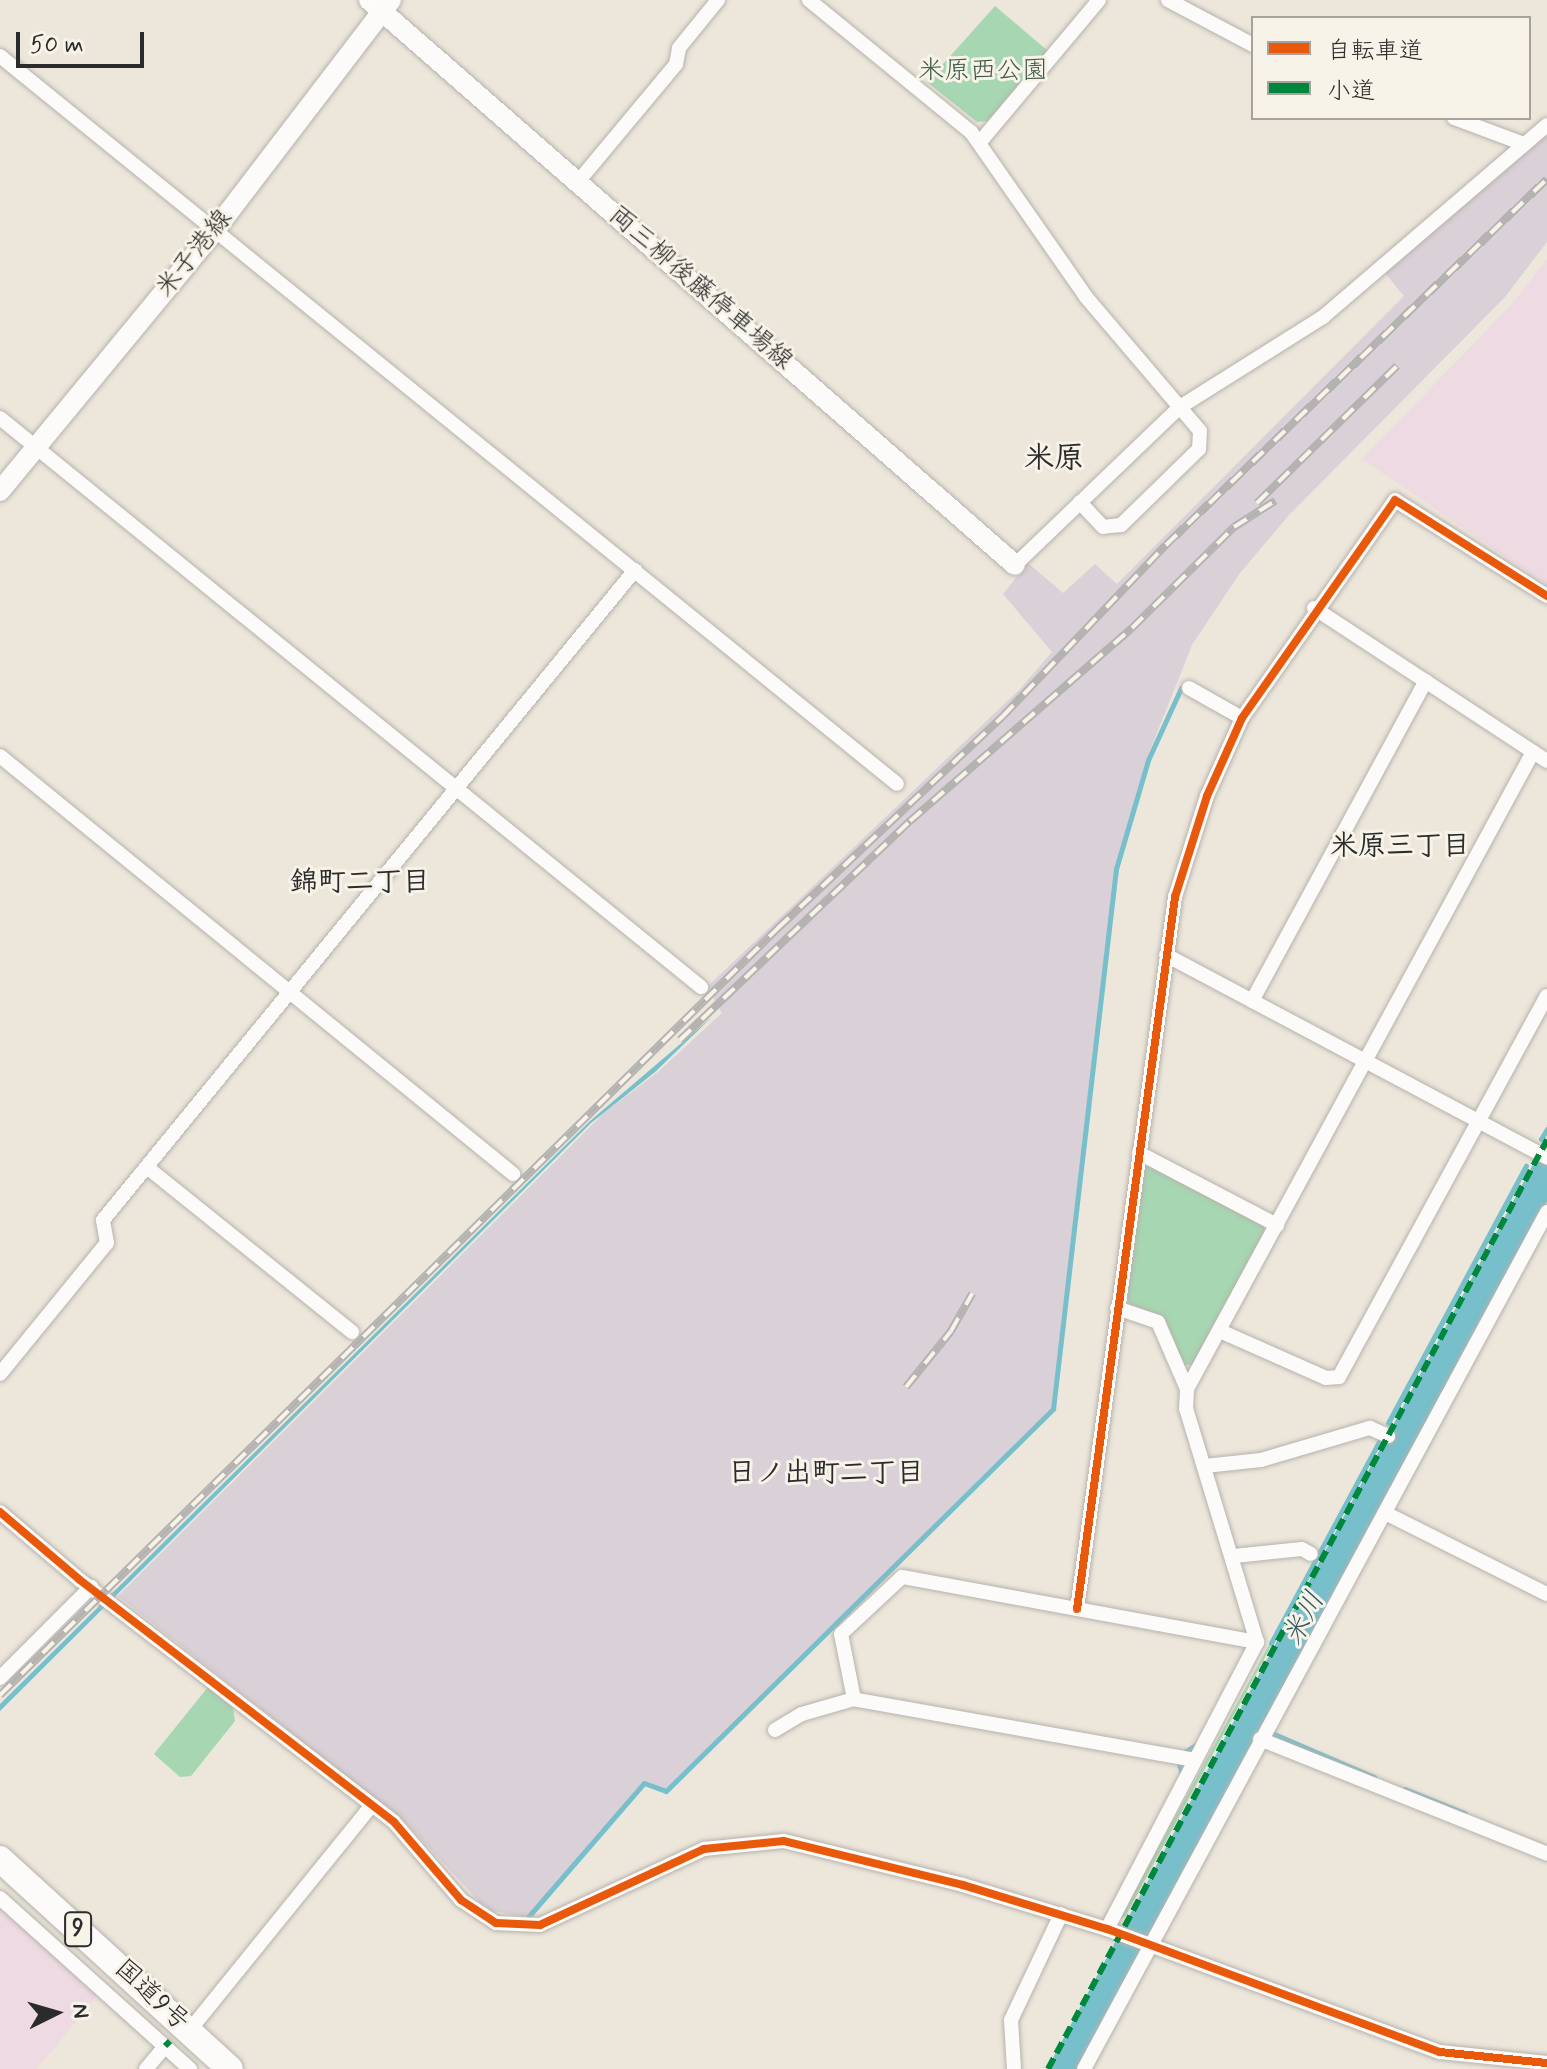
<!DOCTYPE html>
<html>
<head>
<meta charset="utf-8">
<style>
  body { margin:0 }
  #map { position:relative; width:1547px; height:2069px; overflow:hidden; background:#ece6db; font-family:Mynerve,"Klee One",sans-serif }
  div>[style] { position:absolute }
  .built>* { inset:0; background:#eddae2 }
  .industrial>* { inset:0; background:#dad0d7 }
  .green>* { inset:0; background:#a7d6b2 }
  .water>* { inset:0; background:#77bfcb }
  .stream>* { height:5px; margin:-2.5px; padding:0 2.5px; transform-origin:2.5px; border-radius:2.5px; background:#77bfcb }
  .river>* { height:30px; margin:-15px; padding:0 15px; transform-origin:15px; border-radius:15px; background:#77bfcb }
  .roads { filter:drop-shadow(0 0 2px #b6b2ac) drop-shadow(0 0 2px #b6b2ac) }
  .street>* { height:14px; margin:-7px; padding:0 7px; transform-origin:7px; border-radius:7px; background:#fcfbfa }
  .secondary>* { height:20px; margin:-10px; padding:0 10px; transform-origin:10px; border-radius:10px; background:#fcfbfa }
  .highway>* { height:26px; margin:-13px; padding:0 13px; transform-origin:13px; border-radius:13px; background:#fcfbfa }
  .rail>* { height:8px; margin-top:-4px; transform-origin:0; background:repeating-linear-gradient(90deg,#f7f3e8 0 15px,#b4b3b1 0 30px); box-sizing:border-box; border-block:2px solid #b4b3b1 }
  .quiet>* { height:6px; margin-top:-3px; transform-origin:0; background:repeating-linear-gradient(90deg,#00873e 0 12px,transparent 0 18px) }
  .cycleway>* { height:8px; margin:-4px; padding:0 4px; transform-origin:4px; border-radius:4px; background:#e8590c }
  span { translate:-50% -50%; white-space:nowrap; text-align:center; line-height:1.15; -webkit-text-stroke:6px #f7f3e8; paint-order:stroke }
  .shield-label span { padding:2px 6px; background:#f7f3e8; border:2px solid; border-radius:6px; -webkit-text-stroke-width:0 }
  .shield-label { font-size:24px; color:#2b2b2b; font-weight:700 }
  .park-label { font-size:26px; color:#3f5a49 }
  .street-label { font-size:26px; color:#2b2b2b }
  .neighbourhood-label { font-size:28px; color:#2b2b2b; font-weight:700 }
  .water-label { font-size:28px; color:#345961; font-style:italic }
  .quarter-label { font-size:30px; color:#2b2b2b; font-weight:700 }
  .legend { position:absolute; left:1251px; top:16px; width:280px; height:104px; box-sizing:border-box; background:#f7f3e8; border:2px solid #a5a39c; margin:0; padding:10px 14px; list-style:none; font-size:24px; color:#2b2b2b }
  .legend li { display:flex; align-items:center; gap:16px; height:40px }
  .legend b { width:40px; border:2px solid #a5a39c }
  .north { position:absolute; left:16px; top:1973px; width:80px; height:80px; -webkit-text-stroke:6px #f7f3e8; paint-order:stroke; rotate:85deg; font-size:22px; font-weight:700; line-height:32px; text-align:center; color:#2b2b2b }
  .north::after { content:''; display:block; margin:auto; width:28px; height:36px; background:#2b2b2b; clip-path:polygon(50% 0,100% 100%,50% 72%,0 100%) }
  .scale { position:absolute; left:16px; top:32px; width:128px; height:36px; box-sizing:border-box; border:4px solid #2b2b2b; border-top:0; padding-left:10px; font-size:24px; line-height:28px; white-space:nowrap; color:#2b2b2b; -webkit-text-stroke:6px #f7f3e8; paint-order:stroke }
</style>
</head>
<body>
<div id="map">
  <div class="built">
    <i style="clip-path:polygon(1547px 259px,1547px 585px,1362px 459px,1512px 304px)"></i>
    <i style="clip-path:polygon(0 1909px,97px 1996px,37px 2069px,0 2069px)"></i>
  </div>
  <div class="industrial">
    <i style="clip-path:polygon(1547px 132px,1547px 242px,1505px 297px,1289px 515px,1240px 573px,1192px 645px,1147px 758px,1115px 870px,1051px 1410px,666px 1790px,644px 1783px,527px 1917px,487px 1910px,405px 1822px,118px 1596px,605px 1112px,658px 1072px,722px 1013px,707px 987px,1020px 689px,1052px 652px,1003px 594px,1028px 563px,1063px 593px,1095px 564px,1117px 584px,1404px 296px,1384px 272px)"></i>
  </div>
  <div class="green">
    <i style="clip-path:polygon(995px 6px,1048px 51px,988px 121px,977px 122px,927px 82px)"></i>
    <i style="clip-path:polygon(1150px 1164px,1263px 1224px,1265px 1232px,1193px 1365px,1181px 1365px,1164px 1317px,1130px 1306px,1127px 1299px,1144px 1166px)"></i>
    <i style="clip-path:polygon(1380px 1441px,1381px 1442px,1125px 1917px,1120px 1918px)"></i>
    <i style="clip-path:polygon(208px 1687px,233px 1708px,235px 1721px,191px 1776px,180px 1777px,154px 1754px)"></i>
  </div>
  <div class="water">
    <i style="clip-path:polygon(712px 1017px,655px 1072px,591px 1123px,0 1711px,0 1704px,590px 1121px)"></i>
  </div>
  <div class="stream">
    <i style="left:1541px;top:1139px;width:12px;rotate:-59deg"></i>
    <i style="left:1388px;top:1423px;width:292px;rotate:-61.8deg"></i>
    <i style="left:1271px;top:1643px;width:228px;rotate:-61.8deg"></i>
    <i style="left:1274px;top:1734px;width:109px;rotate:23.3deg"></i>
    <i style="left:1186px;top:1751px;width:15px;rotate:-32deg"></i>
    <i style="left:1179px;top:1764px;width:10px;rotate:73deg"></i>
    <i style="left:1405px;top:1789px;width:64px;rotate:22.1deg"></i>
    <i style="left:528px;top:1917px;width:177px;rotate:-49.1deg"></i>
    <i style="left:644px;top:1783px;width:23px;rotate:20deg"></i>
    <i style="left:666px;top:1791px;width:544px;rotate:-44.63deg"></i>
    <i style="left:1053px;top:1409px;width:544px;rotate:-83.35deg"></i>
    <i style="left:1116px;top:869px;width:114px;rotate:-73.6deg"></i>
    <i style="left:1148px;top:760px;width:79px;rotate:-65.4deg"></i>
  </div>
  <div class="river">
    <i style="left:1064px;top:2069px;width:1021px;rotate:-61.75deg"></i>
  </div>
  <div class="roads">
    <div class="street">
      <i style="left:809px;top:0;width:209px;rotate:39.2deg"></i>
      <i style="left:971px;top:132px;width:201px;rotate:55.1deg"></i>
      <i style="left:1086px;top:297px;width:176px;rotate:49.6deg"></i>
      <i style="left:1200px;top:431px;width:18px;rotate:93deg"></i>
      <i style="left:1199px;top:449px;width:109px;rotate:135.7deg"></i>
      <i style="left:1121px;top:525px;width:18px;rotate:174deg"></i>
      <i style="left:1103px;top:527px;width:34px;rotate:-133deg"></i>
      <i style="left:1168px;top:0;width:96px;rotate:27.9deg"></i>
      <i style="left:0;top:56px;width:1155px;rotate:39.06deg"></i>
      <i style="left:1454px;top:118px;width:75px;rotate:20.4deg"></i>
      <i style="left:980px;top:142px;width:185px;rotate:-50deg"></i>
      <i style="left:577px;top:183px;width:155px;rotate:-50.2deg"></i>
      <i style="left:676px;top:64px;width:16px;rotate:-79deg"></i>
      <i style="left:679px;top:48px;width:62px;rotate:-50.9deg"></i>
      <i style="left:0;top:418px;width:903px;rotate:39.07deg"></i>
      <i style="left:1015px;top:565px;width:228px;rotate:-43.8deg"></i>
      <i style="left:1180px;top:407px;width:169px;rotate:-32.2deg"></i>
      <i style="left:1323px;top:317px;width:295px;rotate:-40.6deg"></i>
      <i style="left:1314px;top:608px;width:279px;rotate:33.3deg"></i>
      <i style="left:1189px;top:688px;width:61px;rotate:29.5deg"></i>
      <i style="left:0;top:756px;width:662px;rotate:39.17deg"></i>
      <i style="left:1166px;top:955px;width:432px;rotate:28deg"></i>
      <i style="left:1252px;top:1001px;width:364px;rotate:-61.5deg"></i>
      <i style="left:1139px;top:1153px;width:156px;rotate:27.6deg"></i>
      <i style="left:148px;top:1168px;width:262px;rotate:38.8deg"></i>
      <i style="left:1117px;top:1308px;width:43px;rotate:18.9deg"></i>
      <i style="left:1158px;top:1322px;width:73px;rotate:66.6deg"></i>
      <i style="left:1220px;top:1331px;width:116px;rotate:23.9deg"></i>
      <i style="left:1326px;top:1378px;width:13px;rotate:-4deg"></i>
      <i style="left:1339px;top:1377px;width:434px;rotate:-61.4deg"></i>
      <i style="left:0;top:1374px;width:169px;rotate:-50.8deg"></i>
      <i style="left:107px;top:1243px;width:23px;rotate:-100deg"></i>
      <i style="left:103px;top:1220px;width:840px;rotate:-50.7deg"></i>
      <i style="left:1205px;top:1466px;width:56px;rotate:-6.1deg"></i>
      <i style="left:1261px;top:1460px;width:114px;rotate:-16.4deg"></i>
      <i style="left:1370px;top:1428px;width:20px;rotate:24deg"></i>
      <i style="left:0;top:1512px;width:105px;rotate:40.4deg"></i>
      <i style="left:80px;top:1580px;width:396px;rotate:37.6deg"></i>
      <i style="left:394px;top:1822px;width:103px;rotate:49.3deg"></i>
      <i style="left:461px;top:1900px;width:42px;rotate:33.3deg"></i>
      <i style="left:496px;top:1923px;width:44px;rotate:2.6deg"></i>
      <i style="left:540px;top:1925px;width:181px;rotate:-24.9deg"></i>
      <i style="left:704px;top:1849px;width:80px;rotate:-5.7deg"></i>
      <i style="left:784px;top:1841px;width:184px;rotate:13.8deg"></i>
      <i style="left:963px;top:1885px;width:151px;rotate:17deg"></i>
      <i style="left:1107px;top:1929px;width:355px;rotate:20.3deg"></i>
      <i style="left:1440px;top:2052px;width:108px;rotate:5.9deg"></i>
      <i style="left:1385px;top:1513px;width:181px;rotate:26.6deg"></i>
      <i style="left:1234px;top:1556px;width:68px;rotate:-5.9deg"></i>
      <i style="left:1302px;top:1549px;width:10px;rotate:29deg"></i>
      <i style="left:1077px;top:1609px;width:719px;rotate:-82.16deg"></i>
      <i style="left:1175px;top:897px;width:106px;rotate:-72.4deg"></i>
      <i style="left:1207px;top:796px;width:85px;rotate:-65.8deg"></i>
      <i style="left:1242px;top:718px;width:266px;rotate:-54.9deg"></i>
      <i style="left:1395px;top:500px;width:180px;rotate:32.3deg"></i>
      <i style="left:0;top:1678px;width:129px;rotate:-45deg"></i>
      <i style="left:775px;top:1730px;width:31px;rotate:-31deg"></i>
      <i style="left:802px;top:1714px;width:54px;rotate:-16.1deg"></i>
      <i style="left:1260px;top:1739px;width:309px;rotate:21.8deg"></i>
      <i style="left:1195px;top:1760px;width:346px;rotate:-169.9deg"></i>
      <i style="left:854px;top:1699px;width:66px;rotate:-101.3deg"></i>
      <i style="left:841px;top:1634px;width:83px;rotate:-43.1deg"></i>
      <i style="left:902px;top:1577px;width:361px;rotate:10.4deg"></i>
      <i style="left:0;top:1898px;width:256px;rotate:42deg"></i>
      <i style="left:1107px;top:1929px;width:324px;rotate:-62.4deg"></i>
      <i style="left:1257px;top:1642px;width:244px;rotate:-106.9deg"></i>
      <i style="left:1186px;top:1409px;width:20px;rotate:-87deg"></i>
      <i style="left:1187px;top:1389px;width:725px;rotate:-61.49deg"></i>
      <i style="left:189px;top:2031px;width:289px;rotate:-51deg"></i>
      <i style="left:146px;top:2069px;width:30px;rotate:-50deg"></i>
      <i style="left:1014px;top:2069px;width:49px;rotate:-93.5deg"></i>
      <i style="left:1011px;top:2020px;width:117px;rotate:-64.7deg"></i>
      <i style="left:1084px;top:2069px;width:974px;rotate:-61.62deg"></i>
    </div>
    <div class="secondary">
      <i style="left:369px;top:0;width:858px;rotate:41.17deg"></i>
      <i style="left:0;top:491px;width:338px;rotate:-50.5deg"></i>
      <i style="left:215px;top:230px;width:290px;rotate:-52.6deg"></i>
    </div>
    <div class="highway">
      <i style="left:0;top:1859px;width:311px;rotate:42.4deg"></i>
    </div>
  </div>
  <div class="rail">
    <i style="left:1257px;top:503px;width:196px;rotate:-44.4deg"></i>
    <i style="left:680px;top:1040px;width:318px;rotate:-43.6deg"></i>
    <i style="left:910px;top:821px;width:294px;rotate:-41deg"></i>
    <i style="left:1132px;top:628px;width:144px;rotate:-44.7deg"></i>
    <i style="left:1234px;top:527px;width:49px;rotate:-32.4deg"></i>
    <i style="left:906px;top:1387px;width:72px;rotate:-51.2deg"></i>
    <i style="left:951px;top:1331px;width:43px;rotate:-60.4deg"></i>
    <i style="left:0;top:1695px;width:1093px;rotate:-44.59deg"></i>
    <i style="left:778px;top:928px;width:309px;rotate:-43.3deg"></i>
    <i style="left:1003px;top:716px;width:236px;rotate:-46.4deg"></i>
    <i style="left:1166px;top:545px;width:528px;rotate:-43.85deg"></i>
  </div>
  <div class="quiet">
    <i style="left:165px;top:2046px;width:7px;rotate:-45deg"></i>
    <i style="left:1048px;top:2069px;width:1055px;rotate:-61.76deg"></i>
  </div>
  <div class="cycleway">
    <i style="left:0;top:1512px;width:105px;rotate:40.4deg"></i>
    <i style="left:80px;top:1580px;width:396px;rotate:37.6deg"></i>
    <i style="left:394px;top:1822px;width:103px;rotate:49.3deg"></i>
    <i style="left:461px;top:1900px;width:42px;rotate:33.3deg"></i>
    <i style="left:496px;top:1923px;width:44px;rotate:2.6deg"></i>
    <i style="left:540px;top:1925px;width:181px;rotate:-24.9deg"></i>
    <i style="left:704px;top:1849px;width:80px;rotate:-5.7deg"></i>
    <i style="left:784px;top:1841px;width:184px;rotate:13.8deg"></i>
    <i style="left:963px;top:1885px;width:151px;rotate:17deg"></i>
    <i style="left:1107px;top:1929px;width:355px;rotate:20.3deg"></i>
    <i style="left:1440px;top:2052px;width:108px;rotate:5.9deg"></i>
    <i style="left:1077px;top:1609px;width:719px;rotate:-82.16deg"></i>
    <i style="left:1175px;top:897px;width:106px;rotate:-72.4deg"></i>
    <i style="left:1207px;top:796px;width:85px;rotate:-65.8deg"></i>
    <i style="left:1242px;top:718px;width:266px;rotate:-54.9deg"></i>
    <i style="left:1395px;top:500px;width:180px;rotate:32.3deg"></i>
  </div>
  <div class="shield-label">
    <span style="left:78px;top:1929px">9</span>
  </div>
  <div class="park-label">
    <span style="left:983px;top:72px">米原西公園</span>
  </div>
  <div class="street-label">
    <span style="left:195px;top:254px;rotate:-51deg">米子港線</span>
    <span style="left:700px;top:289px;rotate:41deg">両三柳後藤停車場線</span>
    <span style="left:151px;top:1996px;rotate:43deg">国道9号</span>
  </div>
  <div class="neighbourhood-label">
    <span style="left:1400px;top:847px">米原三丁目</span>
    <span style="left:360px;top:883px">錦町二丁目</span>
    <span style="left:826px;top:1474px">日ノ出町二丁目</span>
  </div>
  <div class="water-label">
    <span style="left:1305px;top:1619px;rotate:-62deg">米川</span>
  </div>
  <div class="quarter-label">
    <span style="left:1054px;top:459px">米原</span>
  </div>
  <ul class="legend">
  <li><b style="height:10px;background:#e8590c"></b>自転車道</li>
  <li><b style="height:10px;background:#00873e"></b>小道</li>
  </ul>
  <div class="north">N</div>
  <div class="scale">50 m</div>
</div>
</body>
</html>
